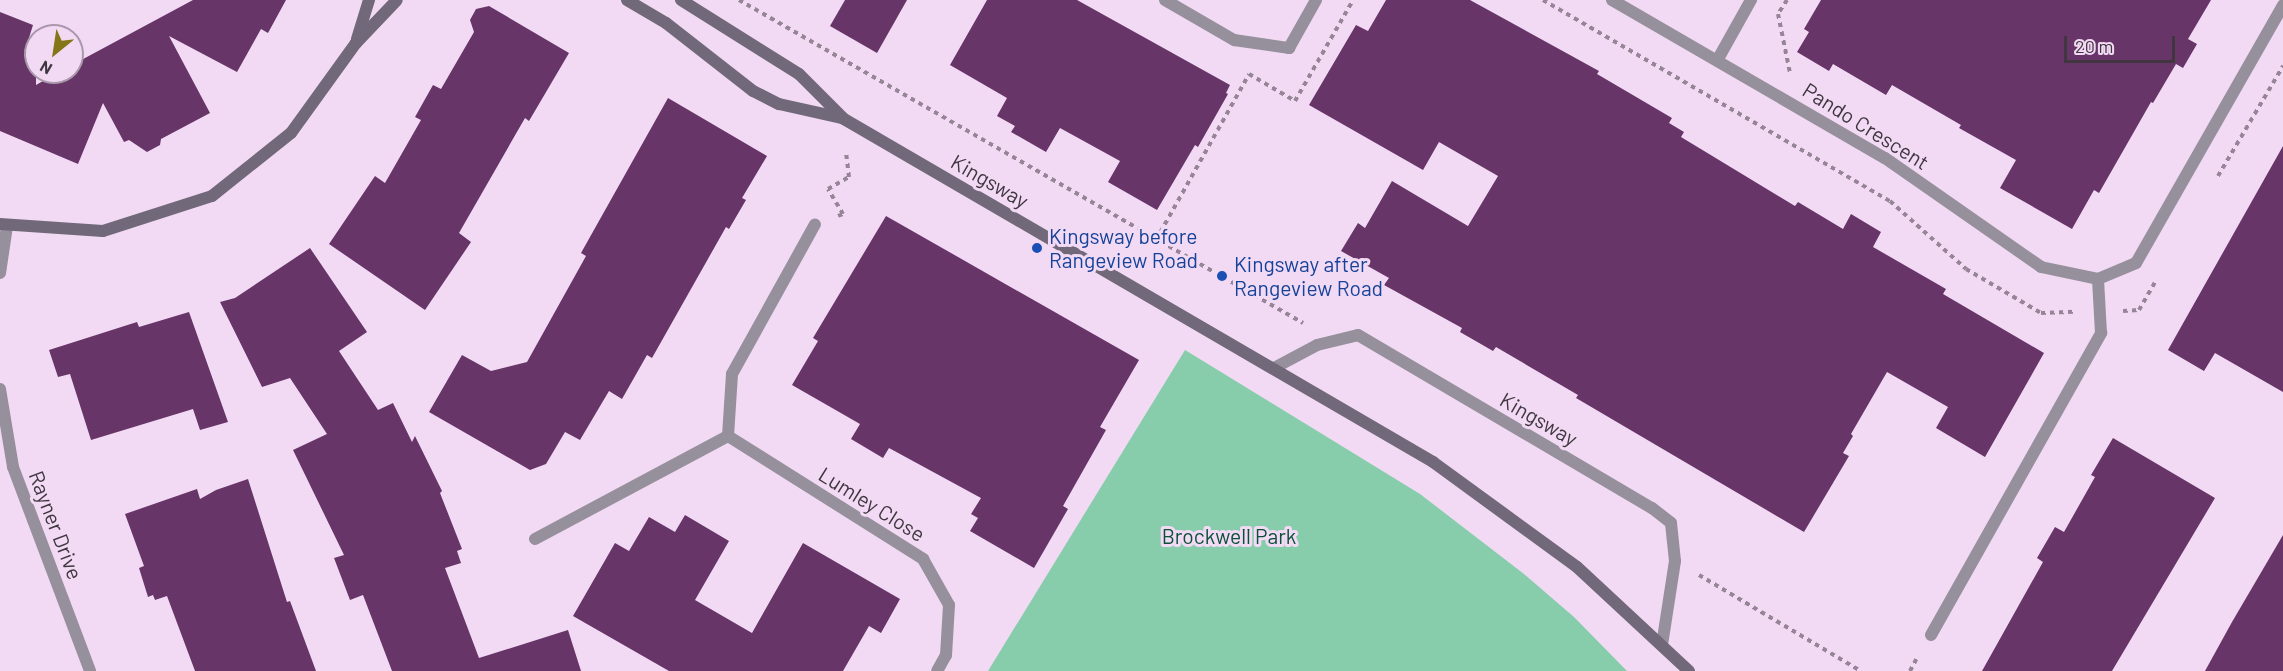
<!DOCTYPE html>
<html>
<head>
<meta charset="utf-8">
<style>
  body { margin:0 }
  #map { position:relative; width:2283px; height:671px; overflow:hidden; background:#f2daf4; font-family:Barlow,sans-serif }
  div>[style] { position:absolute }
  .green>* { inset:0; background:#87cdab }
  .building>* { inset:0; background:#673568 }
  .path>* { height:4px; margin-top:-2px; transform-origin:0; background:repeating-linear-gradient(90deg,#958597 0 4.5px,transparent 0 9px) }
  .street>* { height:12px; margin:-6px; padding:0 6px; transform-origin:6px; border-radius:6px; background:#96909c }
  .secondary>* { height:12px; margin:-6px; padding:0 6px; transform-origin:6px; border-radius:6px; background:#71687a }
  .dots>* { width:16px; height:16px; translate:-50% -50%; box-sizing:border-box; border:3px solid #f2daf4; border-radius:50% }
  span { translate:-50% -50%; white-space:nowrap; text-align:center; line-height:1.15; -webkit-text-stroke:6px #f2daf4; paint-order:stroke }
  .street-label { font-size:21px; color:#3f3640 }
  .transit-label { font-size:21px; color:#164399 }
  .left { translate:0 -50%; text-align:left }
  .park-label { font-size:21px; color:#095037 }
  .north { position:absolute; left:24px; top:24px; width:60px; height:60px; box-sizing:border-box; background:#f2daf4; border:2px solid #aa98ac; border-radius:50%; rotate:210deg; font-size:16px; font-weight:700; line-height:24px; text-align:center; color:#3f3640 }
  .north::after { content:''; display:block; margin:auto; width:21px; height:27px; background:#847517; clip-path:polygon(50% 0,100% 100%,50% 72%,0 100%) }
  .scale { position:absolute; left:2064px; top:36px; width:111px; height:27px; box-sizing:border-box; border:3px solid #3f3640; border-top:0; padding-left:8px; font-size:18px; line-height:21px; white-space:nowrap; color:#3f3640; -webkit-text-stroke:4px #f2daf4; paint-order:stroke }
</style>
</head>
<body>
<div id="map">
  <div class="green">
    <i style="clip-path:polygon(1185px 350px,1420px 494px,1524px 574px,1574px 617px,1627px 671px,988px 671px)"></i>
  </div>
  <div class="building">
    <i style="clip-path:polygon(193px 0,286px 0,268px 33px,261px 29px,237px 72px,169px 36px,210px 113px,161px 139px,160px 145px,147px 152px,129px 140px,124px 142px,103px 103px,78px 164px,0 131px,0 12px,33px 25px,28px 41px,36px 44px,36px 85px,59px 72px,72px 72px,72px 65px)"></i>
    <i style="clip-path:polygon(845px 0,907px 0,877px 53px,830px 26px)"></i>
    <i style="clip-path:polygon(987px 0,1077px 0,1230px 85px,1226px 93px,1228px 94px,1198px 147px,1195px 145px,1157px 210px,1108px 182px,1120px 161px,1060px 128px,1046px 152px,1011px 132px,1015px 126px,997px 116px,1007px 98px,950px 65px)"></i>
    <i style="clip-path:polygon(1386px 0,1470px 0,1599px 71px,1597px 74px,1672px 118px,1669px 123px,1684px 132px,1681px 137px,1795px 206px,1798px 202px,1843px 229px,1851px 214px,1881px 232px,1873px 247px,1946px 289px,1943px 294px,2044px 353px,1985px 457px,1936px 428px,1948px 407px,1887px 372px,1851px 434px,1853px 436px,1843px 453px,1849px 456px,1804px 532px,1576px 398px,1578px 395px,1496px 347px,1493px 351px,1460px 332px,1462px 328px,1384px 285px,1389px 278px,1341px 251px,1358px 223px,1365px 228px,1392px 181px,1468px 226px,1498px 176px,1439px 142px,1423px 170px,1309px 105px,1356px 25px,1368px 31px)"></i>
    <i style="clip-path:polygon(1821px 0,2211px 0,2188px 39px,2197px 44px,2183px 68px,2176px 64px,2153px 103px,2151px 102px,2099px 193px,2094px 190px,2072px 229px,2000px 188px,2016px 160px,1959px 128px,1961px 125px,1892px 85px,1886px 95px,1833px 64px,1829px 71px,1797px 52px,1809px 32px,1804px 29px)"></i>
    <i style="clip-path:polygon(489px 6px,569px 53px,529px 121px,525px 118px,459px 233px,471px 242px,425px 310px,329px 244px,375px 176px,385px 183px,421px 120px,415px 117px,433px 85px,441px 89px,474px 32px,470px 20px,476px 9px)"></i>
    <i style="clip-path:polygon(668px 98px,767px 156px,742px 198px,746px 200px,729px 229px,726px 227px,652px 358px,647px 355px,622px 399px,609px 391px,580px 440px,565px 432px,546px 464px,530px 470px,429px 412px,462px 355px,491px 371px,527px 362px,586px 256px,581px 253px)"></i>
    <i style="clip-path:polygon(2283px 146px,2283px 392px,2215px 353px,2204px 371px,2168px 350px)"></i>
    <i style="clip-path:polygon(886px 216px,1139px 360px,1100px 427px,1106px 430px,1063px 506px,1068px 509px,1034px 568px,970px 531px,978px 518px,971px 514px,981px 498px,889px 448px,883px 458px,851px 439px,860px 424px,792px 385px,818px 341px,813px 338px)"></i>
    <i style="clip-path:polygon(310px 248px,367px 332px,339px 351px,378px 410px,393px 403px,412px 442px,415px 436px,442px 491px,440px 493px,462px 549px,457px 551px,461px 563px,445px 568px,479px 658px,568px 630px,581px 671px,392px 671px,363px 595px,350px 600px,334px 558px,344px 555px,293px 450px,327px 434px,290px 378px,262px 387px,220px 302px,235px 298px)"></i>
    <i style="clip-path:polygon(189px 312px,228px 422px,200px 430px,193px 409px,91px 440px,70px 374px,58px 377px,49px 350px,137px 322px,139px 327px)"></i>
    <i style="clip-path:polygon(2113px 438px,2215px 498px,2112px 671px,1982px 671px,2043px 562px,2037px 558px,2055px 527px,2064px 532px,2095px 477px,2091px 475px)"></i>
    <i style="clip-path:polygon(248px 479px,287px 602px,290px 601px,316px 671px,195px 671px,167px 596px,155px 600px,153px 595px,148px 597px,139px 568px,144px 566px,125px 514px,197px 489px,200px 499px,216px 490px)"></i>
    <i style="clip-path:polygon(685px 515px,729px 541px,695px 600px,752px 633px,803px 543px,900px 599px,881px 633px,869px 626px,843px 671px,669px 671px,573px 616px,615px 543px,629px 551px,649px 517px,675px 532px)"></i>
    <i style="clip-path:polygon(2283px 535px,2283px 671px,2205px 671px,2232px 622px)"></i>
  </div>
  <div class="path">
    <i style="left:739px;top:0;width:650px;rotate:29.8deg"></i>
    <i style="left:1543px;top:0;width:401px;rotate:30.1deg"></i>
    <i style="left:1890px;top:201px;width:102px;rotate:41.8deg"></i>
    <i style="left:1966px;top:269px;width:87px;rotate:30.4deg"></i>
    <i style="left:2041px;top:313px;width:33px;rotate:-2deg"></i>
    <i style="left:1787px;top:0;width:17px;rotate:123deg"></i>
    <i style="left:1778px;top:14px;width:60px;rotate:78.5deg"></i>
    <i style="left:2218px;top:176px;width:128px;rotate:-59.4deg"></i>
    <i style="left:838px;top:216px;width:5px;rotate:-22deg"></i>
    <i style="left:843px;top:214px;width:29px;rotate:-121deg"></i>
    <i style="left:828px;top:189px;width:24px;rotate:-30deg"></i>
    <i style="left:849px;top:177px;width:25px;rotate:-97deg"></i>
    <i style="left:1156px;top:240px;width:190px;rotate:-60.7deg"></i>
    <i style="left:1249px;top:74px;width:53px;rotate:30.4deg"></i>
    <i style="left:1295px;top:101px;width:116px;rotate:-60.1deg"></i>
    <i style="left:2123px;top:311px;width:16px;rotate:-4deg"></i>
    <i style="left:2139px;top:310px;width:34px;rotate:-60deg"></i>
    <i style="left:1699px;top:575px;width:188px;rotate:30.7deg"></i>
    <i style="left:1910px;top:671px;width:17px;rotate:-62deg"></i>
  </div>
  <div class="street">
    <i style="left:1165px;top:0;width:80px;rotate:30.1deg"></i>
    <i style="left:1234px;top:40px;width:56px;rotate:8.3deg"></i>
    <i style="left:1289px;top:48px;width:55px;rotate:-60.6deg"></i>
    <i style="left:1612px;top:0;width:315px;rotate:30.1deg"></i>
    <i style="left:1885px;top:158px;width:190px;rotate:34.9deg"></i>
    <i style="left:2041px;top:267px;width:58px;rotate:11.9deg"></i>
    <i style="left:2098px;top:279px;width:41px;rotate:-22.8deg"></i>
    <i style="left:2136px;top:263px;width:297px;rotate:-60.3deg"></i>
    <i style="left:1718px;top:59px;width:68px;rotate:-60.8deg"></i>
    <i style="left:0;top:273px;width:48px;rotate:-81.5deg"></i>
    <i style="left:1274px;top:368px;width:49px;rotate:-28.1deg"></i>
    <i style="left:1317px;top:345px;width:42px;rotate:-13.7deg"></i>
    <i style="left:1358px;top:335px;width:341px;rotate:30.5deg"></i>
    <i style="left:1652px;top:508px;width:24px;rotate:38deg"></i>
    <i style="left:1671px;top:523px;width:38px;rotate:84deg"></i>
    <i style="left:1675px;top:561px;width:85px;rotate:98.8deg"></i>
    <i style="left:0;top:389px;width:79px;rotate:80.5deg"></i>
    <i style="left:13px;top:467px;width:218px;rotate:69.3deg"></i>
    <i style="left:728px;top:436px;width:231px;rotate:32.2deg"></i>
    <i style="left:923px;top:559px;width:53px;rotate:60.5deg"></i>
    <i style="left:949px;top:605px;width:50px;rotate:93.4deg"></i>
    <i style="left:946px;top:655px;width:18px;rotate:119deg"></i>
    <i style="left:728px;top:436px;width:62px;rotate:-86.3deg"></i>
    <i style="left:732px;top:374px;width:171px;rotate:-61deg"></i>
    <i style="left:535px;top:539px;width:219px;rotate:-28.1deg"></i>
    <i style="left:1931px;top:635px;width:347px;rotate:-60.6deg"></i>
    <i style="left:2101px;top:333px;width:54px;rotate:-93.2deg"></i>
  </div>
  <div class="secondary">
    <i style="left:627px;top:0;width:45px;rotate:30.5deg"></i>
    <i style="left:666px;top:23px;width:110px;rotate:38deg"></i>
    <i style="left:753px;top:91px;width:29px;rotate:27deg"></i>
    <i style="left:779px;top:104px;width:65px;rotate:12.5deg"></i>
    <i style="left:681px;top:0;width:139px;rotate:32.1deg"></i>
    <i style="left:799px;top:74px;width:64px;rotate:45deg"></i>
    <i style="left:844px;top:119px;width:682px;rotate:30.21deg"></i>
    <i style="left:1433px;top:462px;width:178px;rotate:36.1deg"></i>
    <i style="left:1577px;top:567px;width:153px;rotate:42.9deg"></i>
    <i style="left:357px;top:39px;width:41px;rotate:-72.9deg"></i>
    <i style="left:0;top:224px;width:103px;rotate:3.9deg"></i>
    <i style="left:103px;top:231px;width:114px;rotate:-17.8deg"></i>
    <i style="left:212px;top:196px;width:101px;rotate:-38.6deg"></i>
    <i style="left:291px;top:133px;width:111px;rotate:-54.2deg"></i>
    <i style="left:356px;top:43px;width:59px;rotate:-46.4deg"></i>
  </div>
  <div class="dots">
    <i style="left:1037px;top:248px;background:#1a4fb4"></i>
    <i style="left:1222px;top:276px;background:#1a4fb4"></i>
  </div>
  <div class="street-label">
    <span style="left:1866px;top:126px;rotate:32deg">Pando Crescent</span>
    <span style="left:990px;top:181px;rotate:30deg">Kingsway</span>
    <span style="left:1539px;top:419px;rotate:30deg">Kingsway</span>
    <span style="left:872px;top:504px;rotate:32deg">Lumley Close</span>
    <span style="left:56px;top:525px;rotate:69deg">Rayner Drive</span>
  </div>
  <div class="transit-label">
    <span class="left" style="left:1049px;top:248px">Kingsway before<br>Rangeview Road</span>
    <span class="left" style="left:1234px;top:276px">Kingsway after<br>Rangeview Road</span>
  </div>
  <div class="park-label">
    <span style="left:1229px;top:536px">Brockwell Park</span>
  </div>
  <div class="north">N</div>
  <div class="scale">20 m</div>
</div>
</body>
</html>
